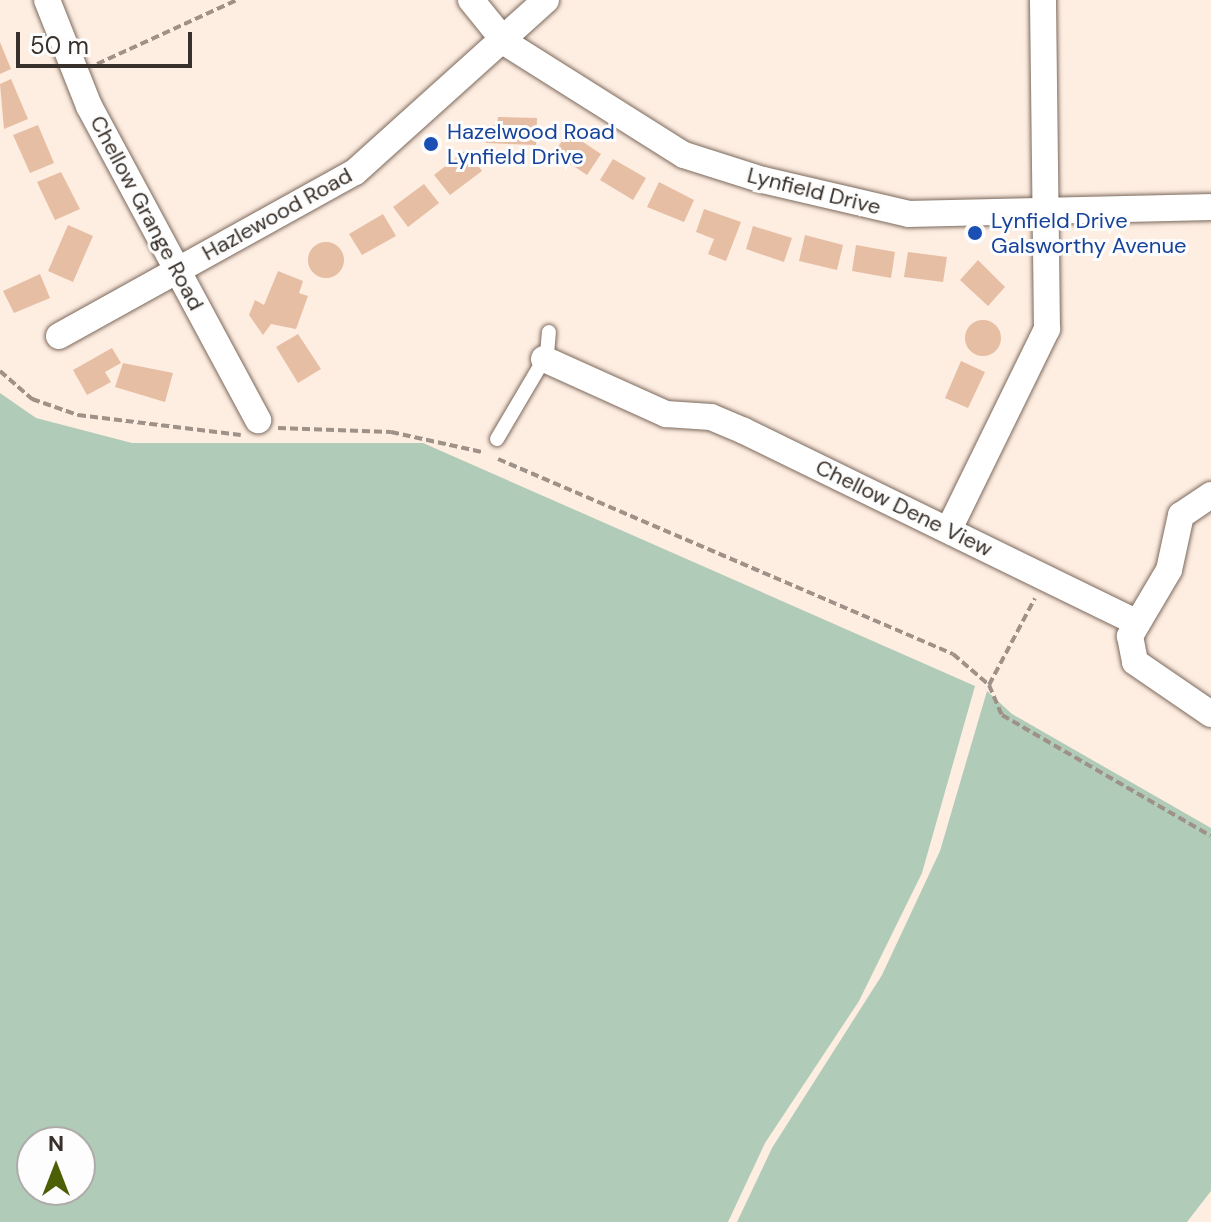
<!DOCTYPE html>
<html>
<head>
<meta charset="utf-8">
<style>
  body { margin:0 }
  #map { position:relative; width:1211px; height:1222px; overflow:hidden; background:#feede1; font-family:"DM Sans",sans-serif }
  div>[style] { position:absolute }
  .green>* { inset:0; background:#b0cbb7 }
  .building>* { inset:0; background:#e6bea3 }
  .round { border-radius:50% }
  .path>* { height:4px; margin-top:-2px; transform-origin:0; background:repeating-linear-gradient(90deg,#9e9188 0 8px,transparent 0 12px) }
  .roads { filter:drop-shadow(0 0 2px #7b695c) drop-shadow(0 0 2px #7b695c) }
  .service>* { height:14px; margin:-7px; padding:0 7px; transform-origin:7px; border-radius:7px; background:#fff }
  .minor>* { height:26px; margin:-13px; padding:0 13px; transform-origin:13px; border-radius:13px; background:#fff }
  .dots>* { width:22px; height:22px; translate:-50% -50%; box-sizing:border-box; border:4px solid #fdfdfd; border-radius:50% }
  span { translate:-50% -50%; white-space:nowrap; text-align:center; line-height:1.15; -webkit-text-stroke:6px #fdfdfd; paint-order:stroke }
  .transit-label { font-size:22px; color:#164399 }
  .left { translate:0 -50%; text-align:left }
  .street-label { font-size:22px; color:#38302a }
  .north { position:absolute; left:16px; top:1126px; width:80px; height:80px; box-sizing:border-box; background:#fdfdfd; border:2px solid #aeaba9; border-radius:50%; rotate:0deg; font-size:22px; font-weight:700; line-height:32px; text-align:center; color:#38302a }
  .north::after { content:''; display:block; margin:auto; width:28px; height:36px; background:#4c5f04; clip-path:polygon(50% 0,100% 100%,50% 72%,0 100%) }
  .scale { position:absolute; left:16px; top:32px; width:176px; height:36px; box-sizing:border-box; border:4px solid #38302a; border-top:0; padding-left:10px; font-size:24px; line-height:28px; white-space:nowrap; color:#38302a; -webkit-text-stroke:6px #fdfdfd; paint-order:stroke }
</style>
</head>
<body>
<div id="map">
  <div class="green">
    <i style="clip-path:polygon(evenodd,0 393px,36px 418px,132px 443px,423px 443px,975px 686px,922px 873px,859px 1001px,765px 1143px,728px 1222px,0 1222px,0 393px,80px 1142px,80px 1190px,32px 1190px,32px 1142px,80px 1142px)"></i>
    <i style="clip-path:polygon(987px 691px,1012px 714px,1211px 828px,1211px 1191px,1187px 1222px,737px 1222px,772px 1148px,882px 975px,940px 851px)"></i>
  </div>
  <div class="building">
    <i style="clip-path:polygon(0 42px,11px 69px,0 74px)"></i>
    <i style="clip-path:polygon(11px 79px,28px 119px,4px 129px,0 84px)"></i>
    <i style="clip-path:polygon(498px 117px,537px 118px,536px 145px,486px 143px,487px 125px,497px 125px)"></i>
    <i style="clip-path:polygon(38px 125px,54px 163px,30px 173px,13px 135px)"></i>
    <i style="clip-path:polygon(568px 132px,601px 154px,587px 175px,554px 153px)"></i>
    <i style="clip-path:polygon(466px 150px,482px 171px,450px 195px,434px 175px)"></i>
    <i style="clip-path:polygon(613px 159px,646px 178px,633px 200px,600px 180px)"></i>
    <i style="clip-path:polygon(61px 172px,80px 209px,55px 220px,37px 182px)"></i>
    <i style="clip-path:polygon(659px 182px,694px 200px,684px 222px,647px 207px)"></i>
    <i style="clip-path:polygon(424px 184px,439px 203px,408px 227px,393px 207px)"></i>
    <i style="clip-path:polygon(704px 209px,741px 222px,726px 261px,708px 254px,714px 239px,696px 232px)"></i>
    <i style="clip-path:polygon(383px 214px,396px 236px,362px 255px,349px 234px)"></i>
    <i style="clip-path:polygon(68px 225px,93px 236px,73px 282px,48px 271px)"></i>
    <i style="clip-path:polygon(753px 226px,792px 238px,784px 262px,746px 249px)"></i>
    <i style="clip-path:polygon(805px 235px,843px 245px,837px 270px,799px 261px)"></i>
    <i class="round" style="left:308px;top:242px;width:36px;height:36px"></i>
    <i style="clip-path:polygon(856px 245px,895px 252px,891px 278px,852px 271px)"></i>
    <i style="clip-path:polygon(908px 252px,947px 257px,943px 282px,904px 277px)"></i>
    <i style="clip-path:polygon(978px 260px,1005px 287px,988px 306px,960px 280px)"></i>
    <i style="clip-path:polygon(278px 271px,303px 281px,299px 293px,308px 296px,296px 329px,271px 324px,263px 335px,249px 315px,255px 300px,264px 305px)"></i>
    <i style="clip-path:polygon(40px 274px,50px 298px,14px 313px,3px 291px)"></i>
    <i class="round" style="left:965px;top:320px;width:36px;height:36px"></i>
    <i style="clip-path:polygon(298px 334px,321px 369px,298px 383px,276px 347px)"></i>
    <i style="clip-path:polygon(112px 348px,121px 363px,105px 372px,111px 382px,87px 395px,73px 370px)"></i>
    <i style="clip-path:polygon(961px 361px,985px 372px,968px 408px,945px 398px)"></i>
    <i style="clip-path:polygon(123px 363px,173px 373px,165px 402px,115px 387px)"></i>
  </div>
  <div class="path">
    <i style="left:97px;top:64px;width:154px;rotate:-24.6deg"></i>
    <i style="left:0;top:371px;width:43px;rotate:41.2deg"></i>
    <i style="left:32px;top:399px;width:49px;rotate:19.2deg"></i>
    <i style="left:78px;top:415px;width:164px;rotate:7deg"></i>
    <i style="left:278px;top:428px;width:113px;rotate:2deg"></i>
    <i style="left:391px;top:432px;width:93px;rotate:12.4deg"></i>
    <i style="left:498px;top:459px;width:495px;rotate:23.2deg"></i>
    <i style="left:953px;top:654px;width:48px;rotate:40.7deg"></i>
    <i style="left:989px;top:685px;width:33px;rotate:67deg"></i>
    <i style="left:1002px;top:715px;width:241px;rotate:30.1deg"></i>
    <i style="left:989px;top:685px;width:98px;rotate:-62.1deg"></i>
  </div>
  <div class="roads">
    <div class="service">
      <i style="left:497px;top:439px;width:99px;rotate:-59.5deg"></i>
      <i style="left:547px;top:354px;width:22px;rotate:-85deg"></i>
    </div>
    <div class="minor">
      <i style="left:47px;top:0;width:114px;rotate:68.4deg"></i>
      <i style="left:89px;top:106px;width:357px;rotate:61.7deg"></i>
      <i style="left:471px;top:0;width:55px;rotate:50.9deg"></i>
      <i style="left:506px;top:43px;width:210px;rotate:32.2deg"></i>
      <i style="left:684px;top:155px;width:83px;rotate:17.6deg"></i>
      <i style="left:763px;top:180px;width:150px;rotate:13.1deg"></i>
      <i style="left:909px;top:214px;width:302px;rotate:-1.3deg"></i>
      <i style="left:59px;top:336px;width:338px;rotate:-29deg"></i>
      <i style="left:355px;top:172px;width:257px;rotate:-42deg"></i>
      <i style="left:544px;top:359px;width:134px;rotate:24.3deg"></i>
      <i style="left:666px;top:414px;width:45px;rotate:3.8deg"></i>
      <i style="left:711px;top:417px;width:36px;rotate:23deg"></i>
      <i style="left:744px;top:431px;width:435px;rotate:26deg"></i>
      <i style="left:1211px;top:495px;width:36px;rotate:146deg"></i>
      <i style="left:1181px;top:515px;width:56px;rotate:102.3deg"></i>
      <i style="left:1169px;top:570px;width:77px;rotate:120.6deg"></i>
      <i style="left:1130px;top:636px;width:26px;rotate:79deg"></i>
      <i style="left:1135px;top:662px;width:92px;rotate:34.4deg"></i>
      <i style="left:949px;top:529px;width:223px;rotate:-63.9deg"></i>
      <i style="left:1047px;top:329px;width:329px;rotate:-90.7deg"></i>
    </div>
  </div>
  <div class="dots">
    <i style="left:431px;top:144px;background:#1a4fb4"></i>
    <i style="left:975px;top:233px;background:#1a4fb4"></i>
  </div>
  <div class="transit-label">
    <span class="left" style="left:447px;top:144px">Hazelwood Road<br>Lynfield Drive</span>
    <span class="left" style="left:991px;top:233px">Lynfield Drive<br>Galsworthy Avenue</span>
  </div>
  <div class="street-label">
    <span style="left:814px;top:191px;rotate:14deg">Lynfield Drive</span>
    <span style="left:147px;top:213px;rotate:62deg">Chellow Grange Road</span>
    <span style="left:277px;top:214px;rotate:-29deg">Hazlewood Road</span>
    <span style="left:904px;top:508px;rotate:26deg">Chellow Dene View</span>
  </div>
  <div class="north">N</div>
  <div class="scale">50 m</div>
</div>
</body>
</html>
